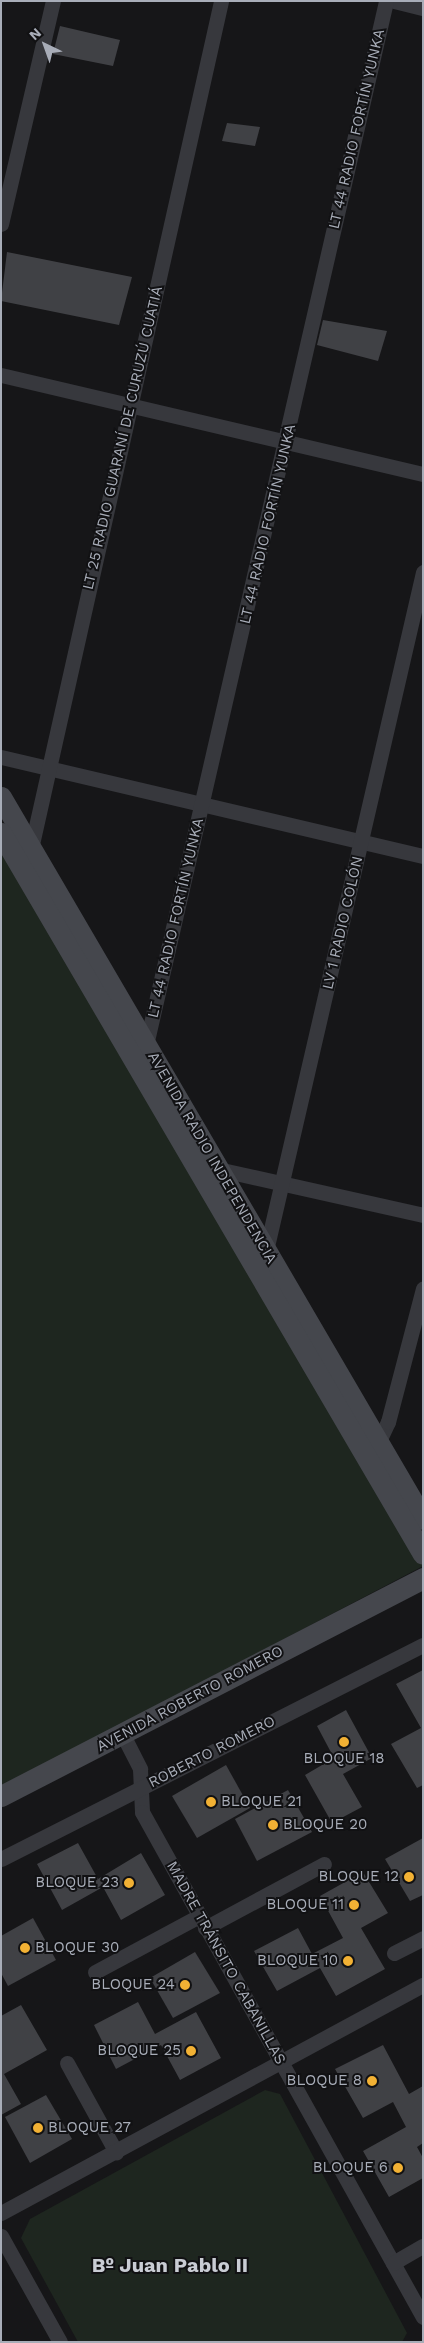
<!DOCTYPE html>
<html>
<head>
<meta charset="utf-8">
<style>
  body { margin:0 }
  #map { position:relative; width:424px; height:2343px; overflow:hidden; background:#161618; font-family:"Work Sans",sans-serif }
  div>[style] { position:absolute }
  .green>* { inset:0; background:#1e261f }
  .building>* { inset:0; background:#404145 }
  .minor>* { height:15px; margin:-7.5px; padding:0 7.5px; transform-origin:7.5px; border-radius:7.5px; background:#37383d }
  .secondary>* { height:21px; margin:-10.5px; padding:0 10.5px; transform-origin:10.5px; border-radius:10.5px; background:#45474d }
  .dots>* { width:14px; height:14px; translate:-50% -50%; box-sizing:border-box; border:2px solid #111113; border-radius:50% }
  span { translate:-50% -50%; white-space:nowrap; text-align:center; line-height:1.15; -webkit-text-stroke:4px #111113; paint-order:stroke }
  .street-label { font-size:15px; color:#a8adb8 }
  .poi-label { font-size:15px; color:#a8adb8 }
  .left { translate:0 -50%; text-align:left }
  .right { translate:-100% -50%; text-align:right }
  .district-label { font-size:20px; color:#c9ccd4; font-weight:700 }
  .frame { position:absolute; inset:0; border:2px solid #a8adb8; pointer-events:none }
  .north { position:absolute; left:20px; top:20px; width:50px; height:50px; -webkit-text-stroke:4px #111113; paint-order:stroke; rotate:318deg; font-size:14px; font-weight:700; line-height:20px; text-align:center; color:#a8adb8 }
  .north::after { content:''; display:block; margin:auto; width:18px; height:22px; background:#a8adb8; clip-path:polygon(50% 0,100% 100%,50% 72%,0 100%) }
</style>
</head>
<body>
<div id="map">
  <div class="green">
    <i style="clip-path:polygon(1px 841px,423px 1566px,1px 1788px)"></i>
    <i style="clip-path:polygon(265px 2090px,280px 2094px,407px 2333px,402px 2342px,78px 2342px,21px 2238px,30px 2219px)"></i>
  </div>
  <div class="building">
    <i style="clip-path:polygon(60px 26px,120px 40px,113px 66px,53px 54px)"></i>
    <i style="clip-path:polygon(227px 123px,260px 127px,255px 146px,222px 141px)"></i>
    <i style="clip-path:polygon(7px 252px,132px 277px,119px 325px,1px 301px)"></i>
    <i style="clip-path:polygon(323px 320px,387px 331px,378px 361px,317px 345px)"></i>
    <i style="clip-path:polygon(423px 1670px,423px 1785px,417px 1788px,391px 1744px,421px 1728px,396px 1684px)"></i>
    <i style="clip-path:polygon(346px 1710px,372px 1758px,343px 1774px,362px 1807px,332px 1823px,305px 1775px,334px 1758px,317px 1726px)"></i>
    <i style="clip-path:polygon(226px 1765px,250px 1808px,197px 1838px,172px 1796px)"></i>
    <i style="clip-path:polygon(288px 1790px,312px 1832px,257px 1861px,235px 1819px)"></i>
    <i style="clip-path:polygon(423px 1838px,423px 1895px,410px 1901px,385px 1859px)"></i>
    <i style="clip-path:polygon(78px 1843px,98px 1879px,141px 1853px,165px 1895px,121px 1920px,103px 1887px,62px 1910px,37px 1864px)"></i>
    <i style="clip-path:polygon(363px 1872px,388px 1913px,361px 1928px,385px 1969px,336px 1996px,320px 1968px,277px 1991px,254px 1951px,298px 1928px,312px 1954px,343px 1938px,320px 1896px)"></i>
    <i style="clip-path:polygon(33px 1918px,56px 1960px,8px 1986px,1px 1973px,1px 1936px)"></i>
    <i style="clip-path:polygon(195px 1952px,220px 1993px,173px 2018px,150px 1978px)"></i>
    <i style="clip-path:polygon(138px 2002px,155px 2034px,196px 2012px,221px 2058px,180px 2080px,161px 2045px,116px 2069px,94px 2025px)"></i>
    <i style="clip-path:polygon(21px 2005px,47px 2050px,4px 2074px,21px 2104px,1px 2115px,1px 2016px)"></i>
    <i style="clip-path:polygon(383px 2045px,409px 2094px,423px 2086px,423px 2143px,417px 2147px,423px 2158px,423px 2178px,389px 2197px,363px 2151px,406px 2127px,393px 2102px,363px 2118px,335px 2069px)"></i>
    <i style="clip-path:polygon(46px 2095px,72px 2139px,30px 2163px,5px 2117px)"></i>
  </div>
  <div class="minor">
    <i style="left:394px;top:1px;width:30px;rotate:14deg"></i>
    <i style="left:1px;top:224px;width:229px;rotate:-76.9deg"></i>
    <i style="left:1px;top:375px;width:433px;rotate:13.2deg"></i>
    <i style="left:1px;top:757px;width:433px;rotate:13.2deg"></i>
    <i style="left:30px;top:853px;width:873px;rotate:-77.36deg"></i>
    <i style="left:146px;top:1045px;width:1071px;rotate:-77.05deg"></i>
    <i style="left:213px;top:1168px;width:215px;rotate:12.6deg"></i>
    <i style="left:265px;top:1255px;width:701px;rotate:-76.97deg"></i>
    <i style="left:379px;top:1441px;width:21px;rotate:-65deg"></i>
    <i style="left:388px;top:1422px;width:138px;rotate:-75.3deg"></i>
    <i style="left:123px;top:1735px;width:38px;rotate:63deg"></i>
    <i style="left:140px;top:1769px;width:43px;rotate:87.3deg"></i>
    <i style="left:142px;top:1812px;width:578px;rotate:60.91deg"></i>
    <i style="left:1px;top:1859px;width:473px;rotate:-26.9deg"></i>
    <i style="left:205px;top:1928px;width:135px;rotate:-28.3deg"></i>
    <i style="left:394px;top:1953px;width:33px;rotate:-27deg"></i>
    <i style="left:95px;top:1972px;width:118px;rotate:-28.3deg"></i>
    <i style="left:67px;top:2063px;width:102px;rotate:61.2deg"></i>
    <i style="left:1px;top:2213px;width:480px;rotate:-28.4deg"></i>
    <i style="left:1px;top:2236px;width:121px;rotate:60.9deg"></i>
    <i style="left:393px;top:2263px;width:34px;rotate:-30deg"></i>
  </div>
  <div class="secondary">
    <i style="left:1px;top:797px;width:836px;rotate:59.69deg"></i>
    <i style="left:1px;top:833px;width:835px;rotate:59.66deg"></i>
    <i style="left:1px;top:1796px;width:475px;rotate:-27.3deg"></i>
  </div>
  <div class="dots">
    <i style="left:344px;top:1742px;background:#f2b134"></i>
    <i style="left:211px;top:1802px;background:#f2b134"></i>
    <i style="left:273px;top:1825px;background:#f2b134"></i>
    <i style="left:409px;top:1877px;background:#f2b134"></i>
    <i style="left:129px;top:1883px;background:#f2b134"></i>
    <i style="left:354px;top:1905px;background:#f2b134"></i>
    <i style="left:25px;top:1948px;background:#f2b134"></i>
    <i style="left:348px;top:1961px;background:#f2b134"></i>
    <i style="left:185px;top:1985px;background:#f2b134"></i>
    <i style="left:191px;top:2051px;background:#f2b134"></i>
    <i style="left:372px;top:2081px;background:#f2b134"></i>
    <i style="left:38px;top:2128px;background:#f2b134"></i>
    <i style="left:398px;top:2168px;background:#f2b134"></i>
  </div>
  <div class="street-label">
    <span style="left:357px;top:129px;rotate:-77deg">LT 44 RADIO FORTÍN YUNKA</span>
    <span style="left:123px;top:438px;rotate:-77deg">LT 25 RADIO GUARANÍ DE CURUZÚ CUATIÁ</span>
    <span style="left:268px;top:524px;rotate:-77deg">LT 44 RADIO FORTÍN YUNKA</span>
    <span style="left:176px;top:918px;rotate:-77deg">LT 44 RADIO FORTÍN YUNKA</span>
    <span style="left:343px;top:923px;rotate:-77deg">LV 1 RADIO COLÓN</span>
    <span style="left:212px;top:1158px;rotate:60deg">AVENIDA RADIO INDEPENDENCIA</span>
    <span style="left:190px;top:1699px;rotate:-28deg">AVENIDA ROBERTO ROMERO</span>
    <span style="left:212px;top:1752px;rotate:-27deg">ROBERTO ROMERO</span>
    <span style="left:226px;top:1963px;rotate:61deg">MADRE TRÁNSITO CABANILLAS</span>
  </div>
  <div class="poi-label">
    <span style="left:344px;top:1759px">BLOQUE 18</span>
    <span class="left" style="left:221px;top:1802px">BLOQUE 21</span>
    <span class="left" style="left:283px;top:1825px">BLOQUE 20</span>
    <span class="right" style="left:399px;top:1877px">BLOQUE 12</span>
    <span class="right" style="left:119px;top:1883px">BLOQUE 23</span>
    <span class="right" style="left:344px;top:1905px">BLOQUE 11</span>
    <span class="left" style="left:35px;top:1948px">BLOQUE 30</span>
    <span class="right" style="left:338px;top:1961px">BLOQUE 10</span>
    <span class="right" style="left:175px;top:1985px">BLOQUE 24</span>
    <span class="right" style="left:181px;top:2051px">BLOQUE 25</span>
    <span class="right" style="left:362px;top:2081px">BLOQUE 8</span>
    <span class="left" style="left:48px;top:2128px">BLOQUE 27</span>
    <span class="right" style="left:388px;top:2168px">BLOQUE 6</span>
  </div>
  <div class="district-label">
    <span style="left:170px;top:2265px">Bº Juan Pablo II</span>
  </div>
  <div class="frame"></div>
  <div class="north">N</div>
</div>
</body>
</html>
